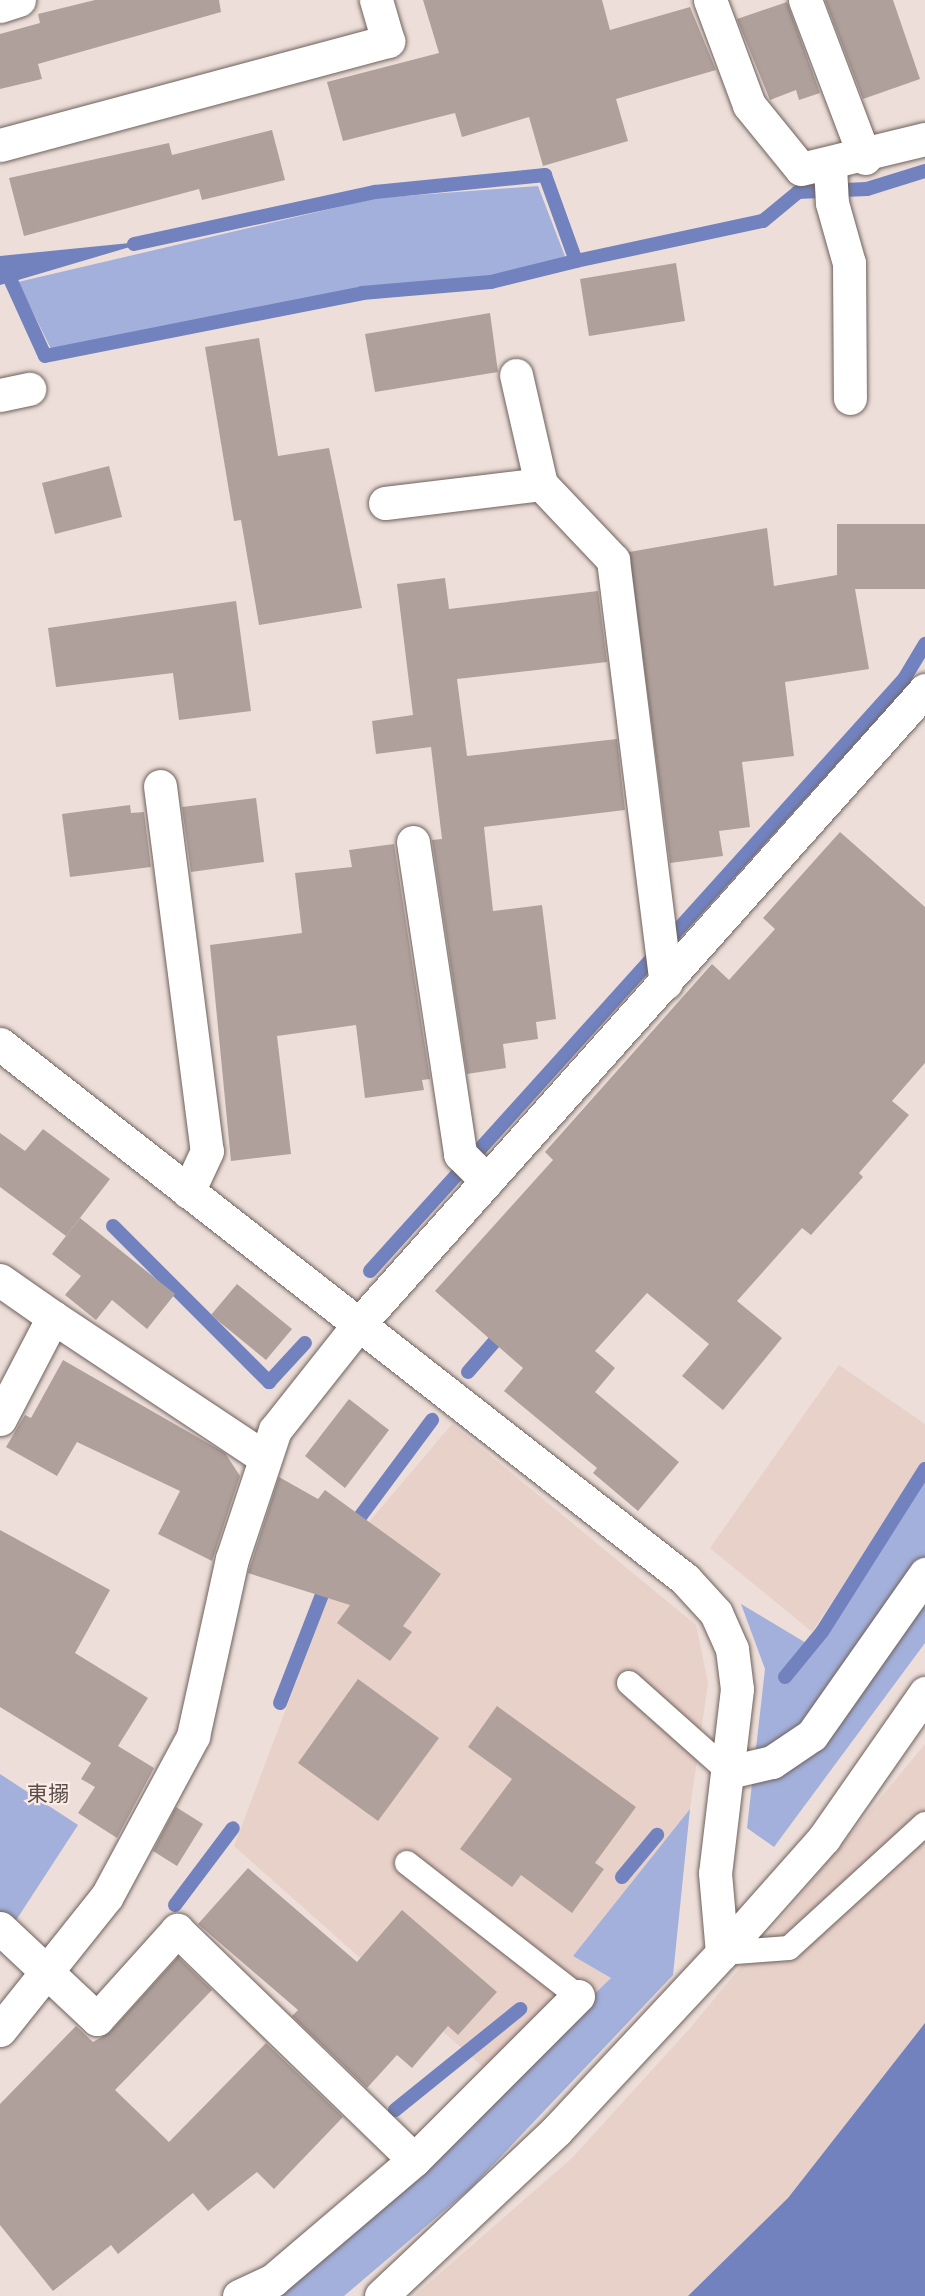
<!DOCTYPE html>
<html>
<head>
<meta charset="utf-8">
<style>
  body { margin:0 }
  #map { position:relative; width:925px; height:2296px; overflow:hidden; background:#edded9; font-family:Lato,"Noto Sans JP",sans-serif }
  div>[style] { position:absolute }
  .built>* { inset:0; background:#e8d1c9 }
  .green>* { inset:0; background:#a3b0db }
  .water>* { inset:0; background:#7282be }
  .stream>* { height:14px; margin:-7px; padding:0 7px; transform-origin:7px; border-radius:7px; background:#7282be }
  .building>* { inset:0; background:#afa09c }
  .roads { filter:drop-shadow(0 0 2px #6e615c) drop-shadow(0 0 2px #6e615c) }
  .lane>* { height:24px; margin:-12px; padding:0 12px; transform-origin:12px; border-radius:12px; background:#fff }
  .street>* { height:33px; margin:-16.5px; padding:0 16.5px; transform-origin:16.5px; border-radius:16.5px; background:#fff }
  .secondary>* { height:33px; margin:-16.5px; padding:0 16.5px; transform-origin:16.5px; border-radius:16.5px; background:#fff }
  span { translate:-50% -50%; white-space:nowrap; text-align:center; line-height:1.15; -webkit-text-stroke:4.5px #fbebe6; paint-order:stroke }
  .neighbourhood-label { font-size:21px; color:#5b4e4a }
</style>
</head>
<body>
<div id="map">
  <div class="built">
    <i style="clip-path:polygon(839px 1365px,925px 1424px,925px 1461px,812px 1632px,710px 1548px)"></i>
    <i style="clip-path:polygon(452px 1424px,696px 1625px,708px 1683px,690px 1809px,573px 1956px,611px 1978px,502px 2084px,234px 1846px,347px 1548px)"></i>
    <i style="clip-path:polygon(925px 1744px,925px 2296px,414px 2296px,573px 2157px,691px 2027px)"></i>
  </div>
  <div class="green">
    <i style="clip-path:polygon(538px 186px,566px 259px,495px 277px,351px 289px,52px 351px,18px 282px,377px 198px)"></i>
    <i style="clip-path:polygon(925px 1480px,925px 1643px,774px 1847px,747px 1828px,765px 1669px,741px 1604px,816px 1649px)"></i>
    <i style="clip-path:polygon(0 1774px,78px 1825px,11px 1928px,0 1919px)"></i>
    <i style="clip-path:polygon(690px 1809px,673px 1975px,471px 2188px,344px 2296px,280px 2296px,611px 1978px,573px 1956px)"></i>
  </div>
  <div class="water">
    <i style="clip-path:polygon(150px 241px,15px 281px,0 285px,0 256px)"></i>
    <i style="clip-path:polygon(925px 2023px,925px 2296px,688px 2296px,788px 2198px)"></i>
  </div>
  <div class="stream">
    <i style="left:134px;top:244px;width:247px;rotate:-12.2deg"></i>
    <i style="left:375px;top:192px;width:171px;rotate:-5.7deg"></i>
    <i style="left:545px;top:175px;width:91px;rotate:70.2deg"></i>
    <i style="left:576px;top:261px;width:191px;rotate:-12.1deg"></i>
    <i style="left:763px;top:221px;width:45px;rotate:-39.6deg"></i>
    <i style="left:798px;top:192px;width:69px;rotate:-2.5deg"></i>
    <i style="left:867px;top:189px;width:61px;rotate:-17.2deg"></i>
    <i style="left:6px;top:270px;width:94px;rotate:65.6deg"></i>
    <i style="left:45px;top:356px;width:323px;rotate:-11.2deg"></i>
    <i style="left:362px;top:293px;width:129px;rotate:-4.9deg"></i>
    <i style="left:491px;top:282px;width:88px;rotate:-13.9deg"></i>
    <i style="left:113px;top:1226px;width:221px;rotate:45deg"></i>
    <i style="left:269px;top:1382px;width:53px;rotate:-47.3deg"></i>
    <i style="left:370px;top:1271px;width:797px;rotate:-47.95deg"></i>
    <i style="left:904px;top:679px;width:41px;rotate:-59deg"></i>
    <i style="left:468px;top:1372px;width:40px;rotate:-49deg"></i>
    <i style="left:351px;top:1529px;width:136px;rotate:-53.4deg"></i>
    <i style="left:785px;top:1677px;width:58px;rotate:-50.6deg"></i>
    <i style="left:822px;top:1632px;width:193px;rotate:-57.7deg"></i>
    <i style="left:280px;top:1703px;width:133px;rotate:-68.8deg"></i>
    <i style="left:622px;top:1877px;width:55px;rotate:-50.2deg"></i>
    <i style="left:175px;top:1905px;width:96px;rotate:-53deg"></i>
    <i style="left:395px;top:2110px;width:161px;rotate:-38.9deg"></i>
  </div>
  <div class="building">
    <i style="clip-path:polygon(95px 0,219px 0,221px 12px,38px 64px,42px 79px,0 89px,0 34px,40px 23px,38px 14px)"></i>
    <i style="clip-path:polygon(423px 0,602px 0,610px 30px,690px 7px,716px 70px,616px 99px,628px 141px,543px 166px,529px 117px,462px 137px,455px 113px,343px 141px,327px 82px,439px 53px)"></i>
    <i style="clip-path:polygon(825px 0,893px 0,920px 79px,863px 99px)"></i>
    <i style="clip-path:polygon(787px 2px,820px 93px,799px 100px,796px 90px,770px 100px,737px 19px)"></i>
    <i style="clip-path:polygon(272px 130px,285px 180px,202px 200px,199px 189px,24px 236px,9px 178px,169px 143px,172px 155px)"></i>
    <i style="clip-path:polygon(676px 263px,685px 321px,589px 336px,580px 279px)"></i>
    <i style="clip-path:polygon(490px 313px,498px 372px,375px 392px,365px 334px)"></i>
    <i style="clip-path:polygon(259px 338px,278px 456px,329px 448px,362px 608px,259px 625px,241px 520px,234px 521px,205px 347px)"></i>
    <i style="clip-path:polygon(109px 466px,122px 517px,55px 534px,42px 483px)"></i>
    <i style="clip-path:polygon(837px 524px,925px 524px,925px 589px,855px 589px,869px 669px,785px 682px,794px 756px,742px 762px,750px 827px,719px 831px,723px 856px,670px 863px,629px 552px,767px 528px,774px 586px,837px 575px)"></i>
    <i style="clip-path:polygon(445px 578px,449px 609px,598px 591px,607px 662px,457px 679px,467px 756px,617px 739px,625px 810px,484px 827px,493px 911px,542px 905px,556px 1019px,536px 1022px,538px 1039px,503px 1044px,506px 1068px,467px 1074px,432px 840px,442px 839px,431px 747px,376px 754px,372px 721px,413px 715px,397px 584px)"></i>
    <i style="clip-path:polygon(236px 601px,251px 711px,179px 720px,173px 673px,56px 687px,48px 628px)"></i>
    <i style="clip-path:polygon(256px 798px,264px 862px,191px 872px,182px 807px)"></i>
    <i style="clip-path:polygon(130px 805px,131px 813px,144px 812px,151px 867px,70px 877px,62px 814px)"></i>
    <i style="clip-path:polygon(840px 832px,925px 907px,925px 1063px,892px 1101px,909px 1115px,859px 1173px,863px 1177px,811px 1235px,802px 1228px,737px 1301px,782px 1338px,723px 1410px,682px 1376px,709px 1344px,647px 1293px,595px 1351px,615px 1368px,595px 1392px,679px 1462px,638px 1511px,593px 1473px,597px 1468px,504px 1391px,523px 1368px,435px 1291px,553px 1160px,545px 1152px,712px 964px,729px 980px,775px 929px,763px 918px)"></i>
    <i style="clip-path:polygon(394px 844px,430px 1079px,422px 1080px,424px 1090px,365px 1098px,356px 1025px,277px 1036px,291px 1154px,231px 1161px,210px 945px,302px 933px,295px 873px,352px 867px,349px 850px)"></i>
    <i style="clip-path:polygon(43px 1129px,110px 1179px,66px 1236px,0 1187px,0 1133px,25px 1151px)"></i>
    <i style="clip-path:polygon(80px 1218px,175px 1294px,147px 1329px,112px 1300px,96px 1320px,65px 1295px,81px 1276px,52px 1254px)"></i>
    <i style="clip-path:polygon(237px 1284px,292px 1329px,266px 1360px,211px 1315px)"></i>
    <i style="clip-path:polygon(63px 1360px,225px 1453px,240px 1476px,212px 1561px,158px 1534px,180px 1491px,77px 1442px,57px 1476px,6px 1447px,25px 1415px,31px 1418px)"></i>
    <i style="clip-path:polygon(349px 1399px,389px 1430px,345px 1488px,305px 1456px)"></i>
    <i style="clip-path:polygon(279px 1477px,318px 1499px,325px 1490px,441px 1574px,403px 1626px,412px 1632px,390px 1661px,337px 1623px,350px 1605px,248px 1573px)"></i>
    <i style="clip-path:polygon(0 1530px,110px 1590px,75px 1653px,148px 1698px,118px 1746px,154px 1768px,117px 1838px,78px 1813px,95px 1787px,81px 1779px,91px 1763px,0 1707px)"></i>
    <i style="clip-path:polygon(358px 1679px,439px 1738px,378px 1821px,298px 1763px)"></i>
    <i style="clip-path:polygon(497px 1706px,636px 1807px,595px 1863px,604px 1869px,572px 1913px,521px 1875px,512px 1887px,460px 1849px,512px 1779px,468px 1747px)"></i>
    <i style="clip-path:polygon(176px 1807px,203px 1824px,177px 1866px,153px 1851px)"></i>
    <i style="clip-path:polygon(248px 1868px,357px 1962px,402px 1910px,497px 1992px,458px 2035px,448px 2026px,412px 2068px,397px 2055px,367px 2088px,292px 2016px,298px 2010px,198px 1924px)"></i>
    <i style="clip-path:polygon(178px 1957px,212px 1990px,115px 2090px,169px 2142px,266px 2043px,343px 2117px,274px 2189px,257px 2172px,208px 2211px,193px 2193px,118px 2254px,111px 2245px,53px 2291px,0 2225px,0 2104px,76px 2026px,93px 2042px,110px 2032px)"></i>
  </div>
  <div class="roads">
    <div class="lane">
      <i style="left:629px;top:1683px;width:134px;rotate:41.7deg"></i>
      <i style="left:407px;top:1863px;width:217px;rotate:37.9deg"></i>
      <i style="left:722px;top:1953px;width:67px;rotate:-4.3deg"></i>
      <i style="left:789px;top:1948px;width:184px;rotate:-42.4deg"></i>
    </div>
    <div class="street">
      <i style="left:710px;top:0;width:112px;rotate:69.6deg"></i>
      <i style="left:749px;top:105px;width:82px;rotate:50.9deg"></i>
      <i style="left:801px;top:169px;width:128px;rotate:-13.6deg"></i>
      <i style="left:805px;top:0;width:169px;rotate:69.2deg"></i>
      <i style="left:0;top:6px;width:20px;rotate:-18deg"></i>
      <i style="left:0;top:145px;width:402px;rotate:-15deg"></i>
      <i style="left:388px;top:41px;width:43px;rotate:-106.3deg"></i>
      <i style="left:830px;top:166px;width:37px;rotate:87deg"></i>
      <i style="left:832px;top:203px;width:62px;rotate:74.2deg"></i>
      <i style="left:849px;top:263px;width:135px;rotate:89.6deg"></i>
      <i style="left:516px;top:375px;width:112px;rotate:77.1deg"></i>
      <i style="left:0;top:395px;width:30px;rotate:-12deg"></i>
      <i style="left:385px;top:503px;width:157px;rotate:-6.9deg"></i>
      <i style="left:541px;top:484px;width:105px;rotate:46.5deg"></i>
      <i style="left:613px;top:560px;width:426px;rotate:82.9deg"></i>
      <i style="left:160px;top:786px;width:368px;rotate:82.7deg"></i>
      <i style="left:207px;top:1151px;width:45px;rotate:114.9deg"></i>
      <i style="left:413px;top:842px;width:316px;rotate:81.4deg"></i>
      <i style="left:460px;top:1154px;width:38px;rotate:45deg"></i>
      <i style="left:0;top:1280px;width:65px;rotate:34.9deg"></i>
      <i style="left:0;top:1419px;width:115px;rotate:-62.5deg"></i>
      <i style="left:53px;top:1317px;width:253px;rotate:33.6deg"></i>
      <i style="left:729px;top:1772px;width:44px;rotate:-13.1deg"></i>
      <i style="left:772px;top:1762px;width:48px;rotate:-34deg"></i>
      <i style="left:812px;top:1735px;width:197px;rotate:-54.9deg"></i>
      <i style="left:0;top:1928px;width:133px;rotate:43.2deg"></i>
      <i style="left:97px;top:2019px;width:120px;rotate:-48deg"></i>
      <i style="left:177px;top:1930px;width:330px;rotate:44.1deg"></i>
      <i style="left:0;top:2030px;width:171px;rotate:-51.4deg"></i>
      <i style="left:107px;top:1896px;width:182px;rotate:-61.7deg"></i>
      <i style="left:193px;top:1736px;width:181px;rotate:-77.6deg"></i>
      <i style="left:232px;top:1559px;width:136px;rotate:-71.6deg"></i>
      <i style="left:275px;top:1430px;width:135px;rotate:-51.6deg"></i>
      <i style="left:359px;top:1324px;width:850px;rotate:-48.24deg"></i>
      <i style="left:239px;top:2296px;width:38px;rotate:-25deg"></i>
      <i style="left:273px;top:2280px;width:185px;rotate:-40.4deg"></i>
      <i style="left:414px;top:2160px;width:232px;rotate:-45deg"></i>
      <i style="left:381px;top:2296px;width:242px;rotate:-43.3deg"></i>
      <i style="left:557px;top:2130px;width:242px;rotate:-47deg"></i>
      <i style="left:722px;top:1953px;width:154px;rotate:-48.4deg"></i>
      <i style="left:824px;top:1838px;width:177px;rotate:-55.1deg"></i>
    </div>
    <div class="secondary">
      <i style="left:0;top:1044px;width:869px;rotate:37.99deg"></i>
      <i style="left:685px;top:1579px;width:46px;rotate:47.6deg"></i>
      <i style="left:716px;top:1613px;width:39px;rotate:66deg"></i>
      <i style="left:732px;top:1649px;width:40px;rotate:82.9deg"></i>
      <i style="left:737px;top:1689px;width:185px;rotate:96.8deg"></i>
      <i style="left:715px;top:1873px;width:80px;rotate:85deg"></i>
    </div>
  </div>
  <div class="neighbourhood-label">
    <span style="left:48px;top:1793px">東搦</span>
  </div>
</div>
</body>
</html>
